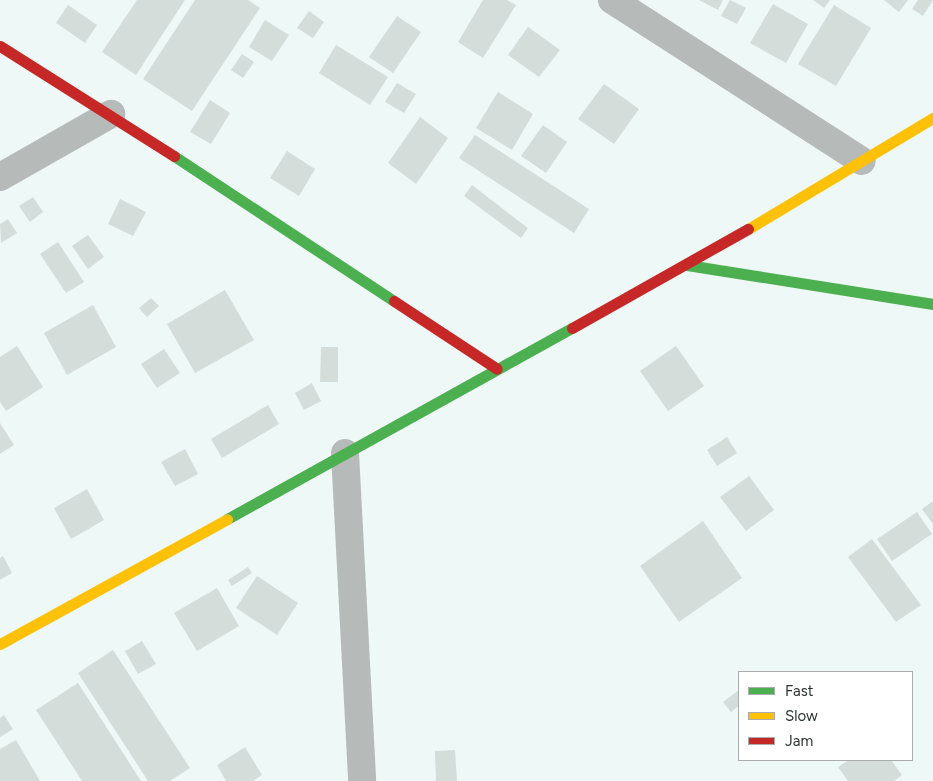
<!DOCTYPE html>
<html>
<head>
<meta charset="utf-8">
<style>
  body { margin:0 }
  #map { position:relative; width:933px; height:781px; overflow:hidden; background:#eef8f6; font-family:Figtree,sans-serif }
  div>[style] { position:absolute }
  .building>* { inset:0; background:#d5dddb }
  .street>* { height:28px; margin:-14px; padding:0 14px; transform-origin:14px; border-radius:14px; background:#b6bab9 }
  .fast>* { height:11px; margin:-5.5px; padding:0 5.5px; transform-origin:5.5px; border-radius:5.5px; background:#4caf50 }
  .slow>* { height:11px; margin:-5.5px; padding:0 5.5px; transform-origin:5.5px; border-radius:5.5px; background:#ffc107 }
  .jam>* { height:11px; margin:-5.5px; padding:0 5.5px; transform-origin:5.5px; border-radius:5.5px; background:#c62828 }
  span { translate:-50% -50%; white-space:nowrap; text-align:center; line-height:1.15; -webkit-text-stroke:4.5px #fff; paint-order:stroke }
  .legend { position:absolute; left:738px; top:671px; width:175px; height:90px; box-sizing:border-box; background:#fff; border:1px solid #aaadad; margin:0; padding:6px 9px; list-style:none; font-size:15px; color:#2b3331 }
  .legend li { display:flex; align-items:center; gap:10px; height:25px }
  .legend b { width:25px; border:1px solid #aaadad }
</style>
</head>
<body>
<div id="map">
  <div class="building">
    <i style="clip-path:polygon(137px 0,185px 0,136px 75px,102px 52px)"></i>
    <i style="clip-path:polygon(195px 0,248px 0,260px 8px,192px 111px,143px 79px)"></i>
    <i style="clip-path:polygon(483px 0,507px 0,516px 5px,483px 58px,458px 42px)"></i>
    <i style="clip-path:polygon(699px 0,723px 0,718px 10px)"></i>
    <i style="clip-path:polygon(730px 0,746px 8px,737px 24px,721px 16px)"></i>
    <i style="clip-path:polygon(813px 0,830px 0,824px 8px)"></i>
    <i style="clip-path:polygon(884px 0,908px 0,899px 12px)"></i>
    <i style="clip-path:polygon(918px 0,933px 0,923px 16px,912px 9px)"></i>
    <i style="clip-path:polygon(773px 4px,808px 24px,786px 63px,750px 43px)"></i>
    <i style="clip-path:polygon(68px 5px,97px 25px,85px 43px,56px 23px)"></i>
    <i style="clip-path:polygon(834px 5px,871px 28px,836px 86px,798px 64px)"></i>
    <i style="clip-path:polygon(309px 11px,324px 22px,313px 38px,297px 28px)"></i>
    <i style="clip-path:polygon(397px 16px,421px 32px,393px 73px,369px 57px)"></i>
    <i style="clip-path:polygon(265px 20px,289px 35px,272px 61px,249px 47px)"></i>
    <i style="clip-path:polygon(528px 27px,560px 50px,539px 77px,508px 55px)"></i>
    <i style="clip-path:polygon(336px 45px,388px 77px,370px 105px,319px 73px)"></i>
    <i style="clip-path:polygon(242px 54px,254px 62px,243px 78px,231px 70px)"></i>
    <i style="clip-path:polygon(397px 83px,416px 94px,404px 113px,385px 102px)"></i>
    <i style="clip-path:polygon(604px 84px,639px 109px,614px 144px,578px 119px)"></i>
    <i style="clip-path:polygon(498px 92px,533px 114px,512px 150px,476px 128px)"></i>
    <i style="clip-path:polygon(210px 100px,230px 113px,211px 144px,190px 132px)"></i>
    <i style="clip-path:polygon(420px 117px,448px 138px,416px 184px,388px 163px)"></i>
    <i style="clip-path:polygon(543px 125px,567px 142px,546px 173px,521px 156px)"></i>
    <i style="clip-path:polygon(475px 135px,589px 209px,574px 233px,459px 158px)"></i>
    <i style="clip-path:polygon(287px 151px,315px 169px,299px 196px,270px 178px)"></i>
    <i style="clip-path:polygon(472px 185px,528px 228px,521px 238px,464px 196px)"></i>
    <i style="clip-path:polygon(33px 197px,43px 212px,30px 222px,19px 206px)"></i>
    <i style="clip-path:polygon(120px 199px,146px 212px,133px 236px,108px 224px)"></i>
    <i style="clip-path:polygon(8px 219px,17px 233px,1px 243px,0 224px)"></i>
    <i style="clip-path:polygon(88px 235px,104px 257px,88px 269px,72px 246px)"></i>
    <i style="clip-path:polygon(58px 242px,84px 282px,66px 293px,40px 254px)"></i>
    <i style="clip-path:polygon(225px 290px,254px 340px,195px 373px,167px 324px)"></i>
    <i style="clip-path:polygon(151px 298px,159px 306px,147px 317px,139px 308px)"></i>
    <i style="clip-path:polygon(93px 305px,116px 347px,67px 375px,44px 333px)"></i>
    <i style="clip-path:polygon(17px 346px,43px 387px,6px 411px,0 402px,0 357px)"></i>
    <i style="clip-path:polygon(676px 346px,704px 386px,668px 411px,640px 371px)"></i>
    <i style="clip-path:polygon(321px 347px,338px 347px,338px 382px,320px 382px)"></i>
    <i style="clip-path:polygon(164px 349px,180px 373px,157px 388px,141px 364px)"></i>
    <i style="clip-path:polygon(312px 383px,321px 401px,304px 410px,295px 393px)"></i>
    <i style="clip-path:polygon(268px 405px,279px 424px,222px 458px,211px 439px)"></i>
    <i style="clip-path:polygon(0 423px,14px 445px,0 454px)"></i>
    <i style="clip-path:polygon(727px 437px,737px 453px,717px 466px,707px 450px)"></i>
    <i style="clip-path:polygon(185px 449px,198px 474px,175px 486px,161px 462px)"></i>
    <i style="clip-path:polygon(749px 476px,774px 510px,746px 531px,720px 497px)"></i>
    <i style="clip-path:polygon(87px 489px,104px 520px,71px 539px,54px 508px)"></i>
    <i style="clip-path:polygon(933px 501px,933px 524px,922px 509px)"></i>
    <i style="clip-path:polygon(917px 512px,932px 534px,892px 561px,877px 539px)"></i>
    <i style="clip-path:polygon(703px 521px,742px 578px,679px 622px,640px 566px)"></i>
    <i style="clip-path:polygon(872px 539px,921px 605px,896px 622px,848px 557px)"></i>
    <i style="clip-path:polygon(3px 556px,12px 573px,0 580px,0 558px)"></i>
    <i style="clip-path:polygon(248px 567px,252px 573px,232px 586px,228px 580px)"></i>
    <i style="clip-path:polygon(257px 576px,298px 603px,277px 635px,236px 608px)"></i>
    <i style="clip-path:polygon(217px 588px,239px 626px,197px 651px,174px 613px)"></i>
    <i style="clip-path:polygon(142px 641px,156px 664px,138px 674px,125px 651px)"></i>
    <i style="clip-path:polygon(113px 650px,190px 768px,170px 781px,148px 781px,78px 673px)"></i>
    <i style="clip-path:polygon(78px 683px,141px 781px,82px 781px,36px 710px)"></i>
    <i style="clip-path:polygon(739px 690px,739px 706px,731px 712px,723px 702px)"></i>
    <i style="clip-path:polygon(4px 715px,13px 729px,0 737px,0 718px)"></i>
    <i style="clip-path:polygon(16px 740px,40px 781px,0 781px,0 749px)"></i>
    <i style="clip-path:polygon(245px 747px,262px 775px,253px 781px,226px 781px,217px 765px)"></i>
    <i style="clip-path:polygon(455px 750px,457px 781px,436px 781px,435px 751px)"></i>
    <i style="clip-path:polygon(849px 760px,891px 760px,902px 775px,894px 781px,848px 781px,838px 767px)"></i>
  </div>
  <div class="street">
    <i style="left:612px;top:0;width:297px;rotate:32.8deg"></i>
    <i style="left:0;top:177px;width:128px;rotate:-29.6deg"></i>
    <i style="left:345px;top:453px;width:328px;rotate:87deg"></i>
  </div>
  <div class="fast">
    <i style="left:174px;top:156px;width:263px;rotate:33.4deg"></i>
    <i style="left:687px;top:265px;width:249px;rotate:9deg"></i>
    <i style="left:227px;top:519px;width:394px;rotate:-29deg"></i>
  </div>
  <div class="slow">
    <i style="left:748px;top:229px;width:216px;rotate:-31deg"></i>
    <i style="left:0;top:644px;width:259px;rotate:-28.8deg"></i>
  </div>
  <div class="jam">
    <i style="left:0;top:46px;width:206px;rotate:32.3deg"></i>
    <i style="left:394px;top:301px;width:123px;rotate:33.4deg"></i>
    <i style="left:572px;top:328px;width:202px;rotate:-29.4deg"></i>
  </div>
  <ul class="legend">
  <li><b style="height:6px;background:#4caf50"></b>Fast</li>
  <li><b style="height:6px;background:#ffc107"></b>Slow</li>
  <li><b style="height:6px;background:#c62828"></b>Jam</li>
  </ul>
</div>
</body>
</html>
